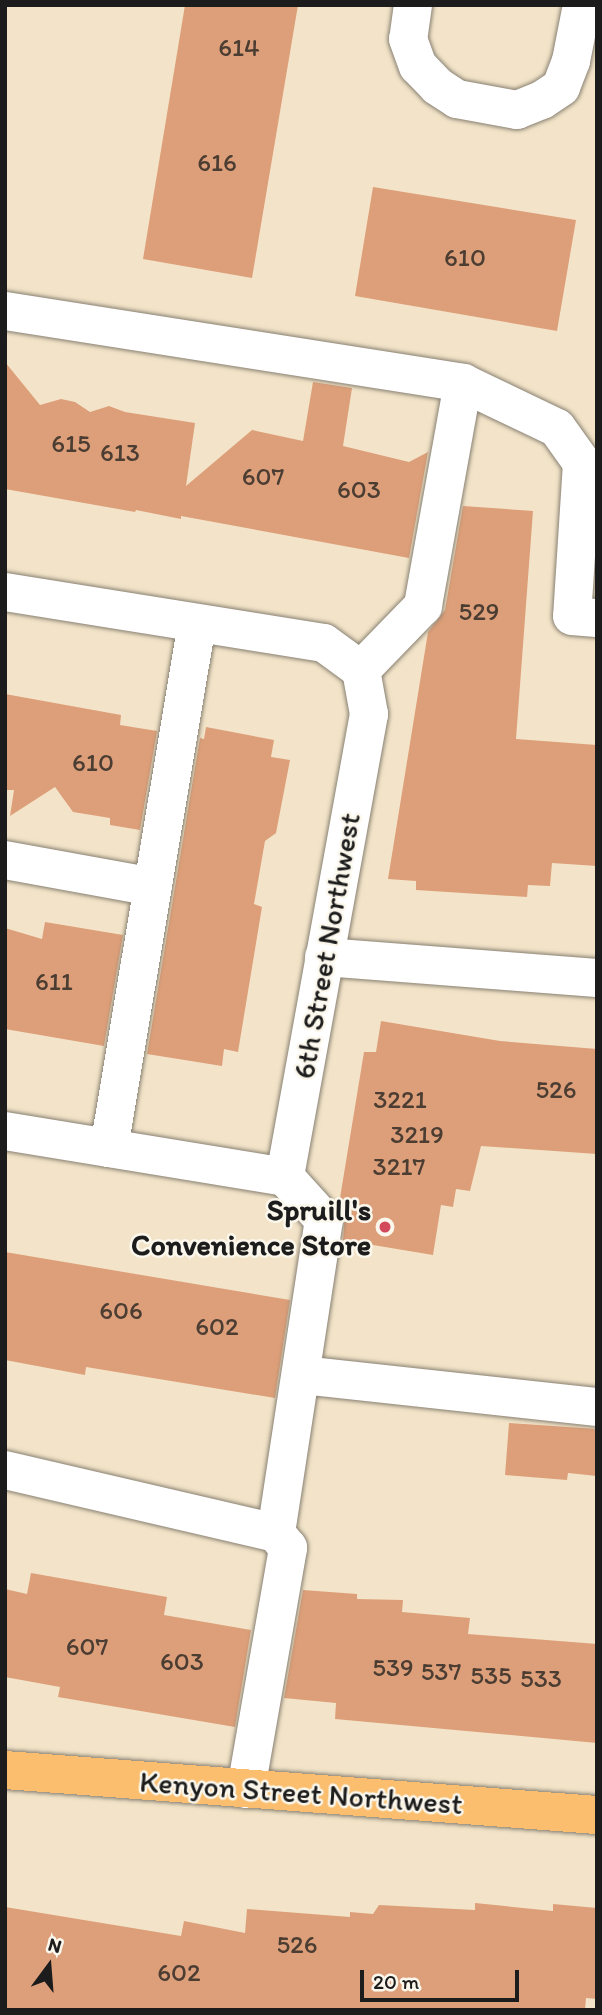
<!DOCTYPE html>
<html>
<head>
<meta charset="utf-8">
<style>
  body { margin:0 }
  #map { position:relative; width:602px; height:2015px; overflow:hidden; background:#f3e4c9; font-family:Itim,sans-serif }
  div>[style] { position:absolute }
  .building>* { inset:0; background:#dd9f79 }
  .roads { filter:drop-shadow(0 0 2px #888072) drop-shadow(0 0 2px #888072) }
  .minor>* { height:38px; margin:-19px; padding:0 19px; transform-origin:19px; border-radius:19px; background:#fff }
  .major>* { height:38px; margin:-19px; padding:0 19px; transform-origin:19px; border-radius:19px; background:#fabe6e }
  .dots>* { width:19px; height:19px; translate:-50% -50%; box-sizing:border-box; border:4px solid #fbf7ec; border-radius:50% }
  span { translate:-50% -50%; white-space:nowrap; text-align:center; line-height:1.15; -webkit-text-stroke:5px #fbf7ec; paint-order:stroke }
  .number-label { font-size:26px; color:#4c3d33 }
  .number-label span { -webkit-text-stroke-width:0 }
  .street-label { font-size:30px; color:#1c1c1c }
  .poi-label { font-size:30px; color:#1c1c1c; font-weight:700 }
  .right { translate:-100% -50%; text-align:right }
  .frame { position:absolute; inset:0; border:7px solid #1c1c1c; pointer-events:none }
  .north { position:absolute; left:14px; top:1931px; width:70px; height:70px; -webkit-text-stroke:5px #fbf7ec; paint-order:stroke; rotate:16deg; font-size:19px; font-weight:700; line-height:28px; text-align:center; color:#1c1c1c }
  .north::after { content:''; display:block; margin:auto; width:24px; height:32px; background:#1c1c1c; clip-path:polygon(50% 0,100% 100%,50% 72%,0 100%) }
  .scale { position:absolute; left:360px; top:1970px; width:159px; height:32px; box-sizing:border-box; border:4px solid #1c1c1c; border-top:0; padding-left:9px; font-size:21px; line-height:24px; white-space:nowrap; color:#1c1c1c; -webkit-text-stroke:5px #fbf7ec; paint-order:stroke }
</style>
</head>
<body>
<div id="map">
  <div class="building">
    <i style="clip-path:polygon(185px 5px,298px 5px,252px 278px,143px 259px)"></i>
    <i style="clip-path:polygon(373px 187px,576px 220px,557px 331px,355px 296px)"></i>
    <i style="clip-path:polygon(5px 362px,40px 405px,61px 399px,75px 402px,90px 412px,109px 406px,125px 412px,195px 423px,186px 486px,252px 430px,303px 441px,313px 382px,352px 388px,343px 446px,409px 462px,428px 452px,409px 558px,181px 516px,181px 519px,136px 510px,135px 512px,5px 489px)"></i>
    <i style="clip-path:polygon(463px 506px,533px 511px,516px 739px,597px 745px,597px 866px,552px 863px,550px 886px,528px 885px,527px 897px,416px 890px,416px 881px,388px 879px,428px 632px,445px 610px)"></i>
    <i style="clip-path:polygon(5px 694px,121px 715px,120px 725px,157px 731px,140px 830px,110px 825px,110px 818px,73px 812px,55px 787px,10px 816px,14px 790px,5px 790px)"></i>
    <i style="clip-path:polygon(206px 727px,274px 740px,271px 757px,290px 760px,276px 833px,265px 841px,254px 904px,262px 907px,238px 1052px,224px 1049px,222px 1066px,147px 1054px,200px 738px,204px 739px)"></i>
    <i style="clip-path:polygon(45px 922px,123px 935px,104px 1046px,5px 1029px,5px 928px,42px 939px)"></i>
    <i style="clip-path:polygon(381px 1021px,500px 1041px,597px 1049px,597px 1154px,481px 1146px,470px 1191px,456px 1189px,453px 1207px,441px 1205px,433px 1255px,343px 1240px,345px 1214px,339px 1204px,364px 1052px,376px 1052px)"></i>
    <i style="clip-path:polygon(5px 1252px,290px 1300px,275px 1398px,86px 1367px,85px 1375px,5px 1360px)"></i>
    <i style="clip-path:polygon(509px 1423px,597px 1429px,597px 1476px,568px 1473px,567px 1480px,505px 1475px)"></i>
    <i style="clip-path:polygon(31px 1573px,167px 1597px,164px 1615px,251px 1630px,235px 1727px,58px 1697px,60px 1687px,5px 1677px,5px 1589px,27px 1594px)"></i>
    <i style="clip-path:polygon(303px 1590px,357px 1594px,357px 1599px,403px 1600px,402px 1612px,470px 1618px,468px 1634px,597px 1644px,597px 1743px,335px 1719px,336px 1703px,284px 1698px)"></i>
    <i style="clip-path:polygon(475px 1903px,553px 1911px,553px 1904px,597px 1908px,597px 1999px,586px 1998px,585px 2010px,5px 2010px,5px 1907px,181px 1936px,184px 1921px,245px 1933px,247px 1909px,350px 1917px,350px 1912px,373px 1914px,379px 1905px,475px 1910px)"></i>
  </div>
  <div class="roads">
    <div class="minor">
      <i style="left:413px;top:5px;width:34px;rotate:98deg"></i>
      <i style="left:408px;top:39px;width:29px;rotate:70deg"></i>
      <i style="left:418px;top:66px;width:28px;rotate:46deg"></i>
      <i style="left:437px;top:86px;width:24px;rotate:33deg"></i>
      <i style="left:457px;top:99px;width:61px;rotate:10.4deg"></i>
      <i style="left:517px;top:110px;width:27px;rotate:-22deg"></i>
      <i style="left:542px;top:100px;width:23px;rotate:-34deg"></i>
      <i style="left:561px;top:87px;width:28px;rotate:-69deg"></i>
      <i style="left:571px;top:61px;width:57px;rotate:-78.9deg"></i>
      <i style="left:5px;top:311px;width:464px;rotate:8.9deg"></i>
      <i style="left:463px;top:383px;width:227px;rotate:100.2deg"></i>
      <i style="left:423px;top:606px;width:89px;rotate:134.1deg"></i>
      <i style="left:463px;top:383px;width:104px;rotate:25.6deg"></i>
      <i style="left:557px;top:428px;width:43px;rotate:54.5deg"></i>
      <i style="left:582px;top:463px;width:153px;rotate:93.7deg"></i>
      <i style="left:572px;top:616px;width:25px;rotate:5deg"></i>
      <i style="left:5px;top:592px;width:323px;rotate:9.1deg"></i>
      <i style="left:324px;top:643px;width:46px;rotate:36.1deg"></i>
      <i style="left:361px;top:670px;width:45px;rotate:79.7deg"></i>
      <i style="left:369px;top:714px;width:471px;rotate:100.3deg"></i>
      <i style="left:5px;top:860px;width:150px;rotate:10.3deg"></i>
      <i style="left:324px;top:957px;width:274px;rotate:4.4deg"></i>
      <i style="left:5px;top:1131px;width:284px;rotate:9.3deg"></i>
      <i style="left:109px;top:1148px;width:532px;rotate:-80.48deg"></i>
      <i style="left:301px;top:1375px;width:298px;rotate:6.2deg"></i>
      <i style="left:5px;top:1470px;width:278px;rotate:13.1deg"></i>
      <i style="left:246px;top:1789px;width:245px;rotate:-80.1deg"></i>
      <i style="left:288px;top:1548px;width:19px;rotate:-129deg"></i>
      <i style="left:276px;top:1533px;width:317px;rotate:-81.3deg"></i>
      <i style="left:324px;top:1220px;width:58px;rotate:-132.2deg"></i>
    </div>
    <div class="major">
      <i style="left:5px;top:1770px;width:594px;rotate:4.35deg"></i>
    </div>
  </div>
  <div class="dots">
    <i style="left:385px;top:1227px;background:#d1495b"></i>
  </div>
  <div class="number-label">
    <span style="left:239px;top:48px">614</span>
    <span style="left:217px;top:163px">616</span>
    <span style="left:465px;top:258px">610</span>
    <span style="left:71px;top:444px">615</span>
    <span style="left:120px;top:453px">613</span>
    <span style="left:263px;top:477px">607</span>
    <span style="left:359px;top:490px">603</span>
    <span style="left:479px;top:612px">529</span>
    <span style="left:93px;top:763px">610</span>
    <span style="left:54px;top:982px">611</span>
    <span style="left:556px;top:1090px">526</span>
    <span style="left:400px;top:1100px">3221</span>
    <span style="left:417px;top:1135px">3219</span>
    <span style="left:399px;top:1167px">3217</span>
    <span style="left:121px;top:1311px">606</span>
    <span style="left:217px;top:1327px">602</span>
    <span style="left:87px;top:1647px">607</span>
    <span style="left:182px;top:1662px">603</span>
    <span style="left:393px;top:1668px">539</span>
    <span style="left:441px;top:1672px">537</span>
    <span style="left:491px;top:1676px">535</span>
    <span style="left:541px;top:1679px">533</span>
    <span style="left:297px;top:1945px">526</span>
    <span style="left:179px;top:1973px">602</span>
  </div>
  <div class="street-label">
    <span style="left:327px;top:946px;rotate:-80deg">6th Street Northwest</span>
    <span style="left:301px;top:1793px;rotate:4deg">Kenyon Street Northwest</span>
  </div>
  <div class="poi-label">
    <span class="right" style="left:371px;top:1227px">Spruill's<br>Convenience Store</span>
  </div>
  <div class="frame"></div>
  <div class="north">N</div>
  <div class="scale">20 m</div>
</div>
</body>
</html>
